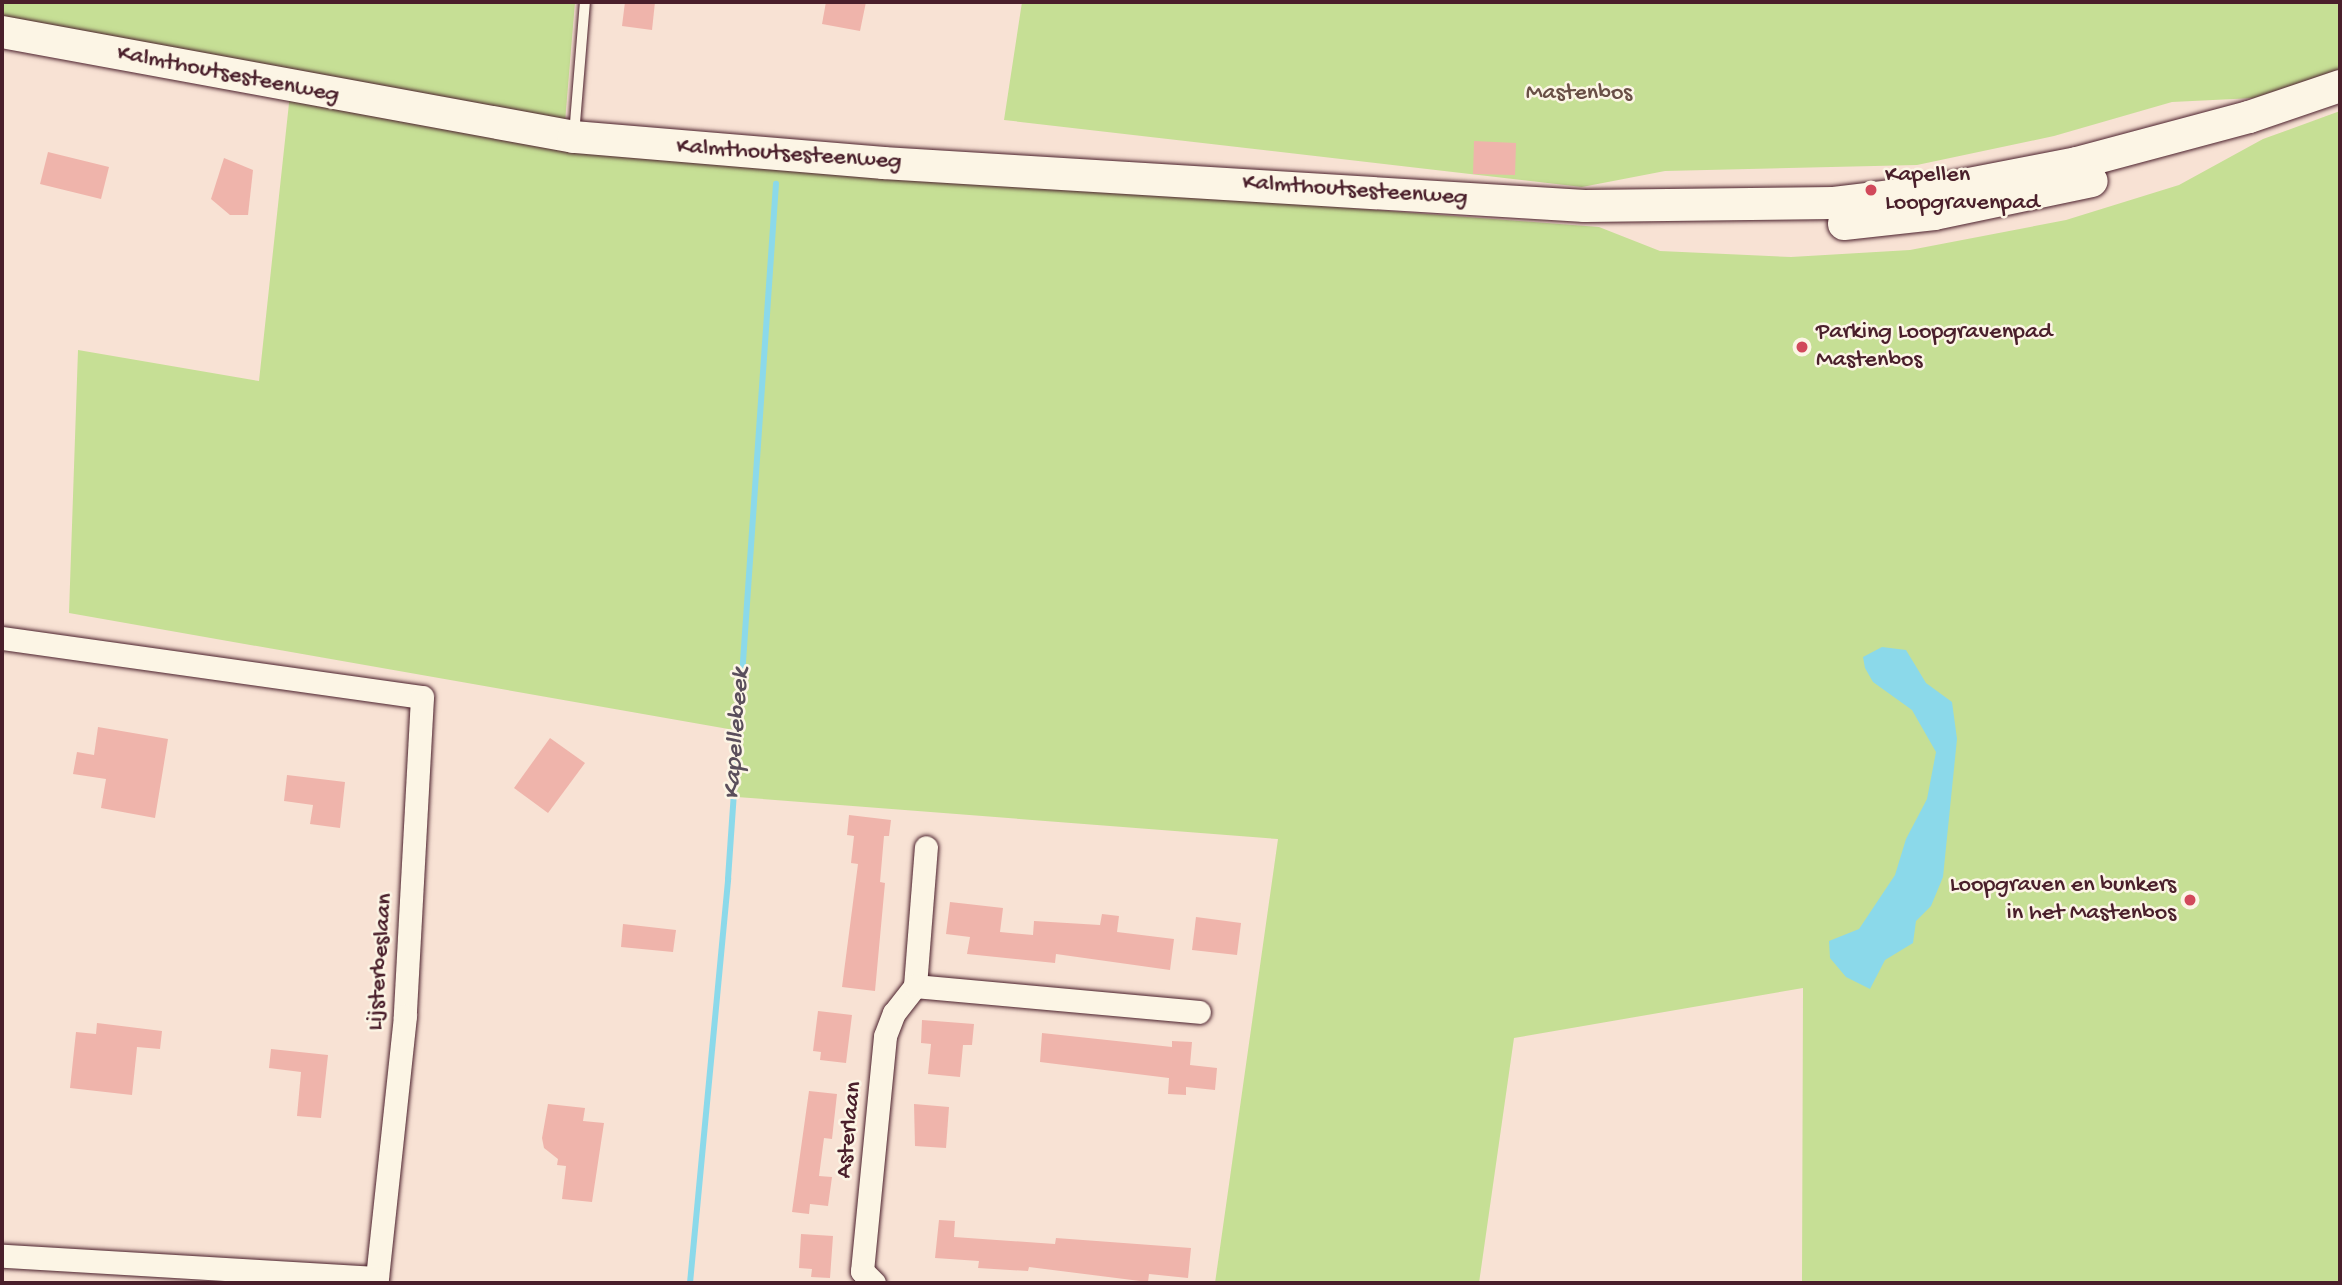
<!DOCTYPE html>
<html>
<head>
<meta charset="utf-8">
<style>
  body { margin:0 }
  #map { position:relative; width:2342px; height:1285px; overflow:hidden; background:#f8e2d4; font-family:"Gochi Hand",sans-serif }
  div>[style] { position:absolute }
  .green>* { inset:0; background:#c6df95 }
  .water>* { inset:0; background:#8bd9ea }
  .stream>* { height:6px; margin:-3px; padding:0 3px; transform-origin:3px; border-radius:3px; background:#8bd9ea }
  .building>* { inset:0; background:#efb4ab }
  .roads { filter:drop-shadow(0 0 2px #4a1f2b) drop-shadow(0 0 2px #4a1f2b) }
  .lane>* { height:10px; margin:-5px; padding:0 5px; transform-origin:5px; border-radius:5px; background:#fcf5e5 }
  .street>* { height:23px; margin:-11.5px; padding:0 11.5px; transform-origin:11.5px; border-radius:11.5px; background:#fcf5e5 }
  .secondary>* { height:32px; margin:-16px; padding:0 16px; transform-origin:16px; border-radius:16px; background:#fcf5e5 }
  .dots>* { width:19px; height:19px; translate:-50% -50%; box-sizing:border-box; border:4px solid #fcf5e5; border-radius:50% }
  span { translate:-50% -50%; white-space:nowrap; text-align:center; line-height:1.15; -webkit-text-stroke:5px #fcf5e5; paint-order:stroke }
  .street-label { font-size:24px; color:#4a1f2b }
  .park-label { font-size:24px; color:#694f46 }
  .poi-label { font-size:24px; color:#4a1f2b }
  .left { translate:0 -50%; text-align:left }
  .right { translate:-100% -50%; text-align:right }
  .water-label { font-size:26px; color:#5a4e5b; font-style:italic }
  .frame { position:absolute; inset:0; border:4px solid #4a1f2b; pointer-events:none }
</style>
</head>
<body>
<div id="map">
  <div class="green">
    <i style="clip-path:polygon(2px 2px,575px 2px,565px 122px,2px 21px)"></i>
    <i style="clip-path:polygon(1022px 2px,2340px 2px,2340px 69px,2254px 98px,2172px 102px,2054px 136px,1917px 165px,1665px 171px,1582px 187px,1004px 120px)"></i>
    <i style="clip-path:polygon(290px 94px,822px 168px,1599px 227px,1660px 251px,1791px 257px,1910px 250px,2066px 220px,2179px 185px,2263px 139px,2340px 111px,2340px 1283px,1802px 1283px,1803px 988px,1514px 1038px,1479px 1283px,1215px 1283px,1278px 839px,737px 797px,734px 730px,69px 613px,78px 350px,259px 381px)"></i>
  </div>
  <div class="water">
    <i style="clip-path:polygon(1882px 647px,1906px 650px,1926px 683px,1952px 702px,1957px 739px,1943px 877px,1931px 906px,1916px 921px,1913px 943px,1885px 960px,1870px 989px,1846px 977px,1830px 958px,1829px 941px,1859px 929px,1895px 875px,1906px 839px,1927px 799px,1936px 752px,1912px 710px,1873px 682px,1865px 668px,1863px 657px)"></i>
  </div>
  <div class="stream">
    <i style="left:690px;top:1283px;width:406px;rotate:-84.6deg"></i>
    <i style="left:728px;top:879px;width:697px;rotate:-86.05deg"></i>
  </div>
  <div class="building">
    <i style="clip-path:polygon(625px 2px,655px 2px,652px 30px,622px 26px)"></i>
    <i style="clip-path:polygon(826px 2px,866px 2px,860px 31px,822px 24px)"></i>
    <i style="clip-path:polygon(1474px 141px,1516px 143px,1515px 175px,1473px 174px)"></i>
    <i style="clip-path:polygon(48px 152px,109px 167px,101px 199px,40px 184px)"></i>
    <i style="clip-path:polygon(224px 158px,253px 170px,248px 215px,230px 215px,211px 199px)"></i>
    <i style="clip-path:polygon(98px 727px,168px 739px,155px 818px,101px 808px,106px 779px,73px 774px,77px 752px,94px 755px)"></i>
    <i style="clip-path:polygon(550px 738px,585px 763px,548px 813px,514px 788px)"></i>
    <i style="clip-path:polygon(287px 775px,345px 782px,340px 828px,310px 824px,313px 805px,284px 801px)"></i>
    <i style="clip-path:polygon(849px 815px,891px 820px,889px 836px,884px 836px,880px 882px,885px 883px,875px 991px,842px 987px,858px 864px,851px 863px,854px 836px,847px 835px)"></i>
    <i style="clip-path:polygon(950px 902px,1003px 908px,1000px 932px,1033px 935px,1034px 921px,1100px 925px,1102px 914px,1119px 916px,1117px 932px,1174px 939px,1170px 970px,1056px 954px,1055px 963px,967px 954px,970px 937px,946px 934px)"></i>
    <i style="clip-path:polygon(1196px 917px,1241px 923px,1237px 955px,1192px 950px)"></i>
    <i style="clip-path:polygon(623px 924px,676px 930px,673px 952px,621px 947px)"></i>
    <i style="clip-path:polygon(818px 1011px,852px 1015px,846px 1063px,820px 1060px,821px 1052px,813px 1051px)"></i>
    <i style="clip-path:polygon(922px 1020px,974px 1024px,972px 1045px,963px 1045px,960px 1077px,928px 1074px,931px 1044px,921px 1043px)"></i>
    <i style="clip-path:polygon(97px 1023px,162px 1031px,160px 1049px,137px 1047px,132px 1095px,70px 1088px,76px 1032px,96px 1034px)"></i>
    <i style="clip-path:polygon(1042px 1033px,1172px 1047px,1172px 1041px,1192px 1042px,1190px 1065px,1217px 1068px,1215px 1090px,1186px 1087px,1186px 1095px,1168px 1094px,1169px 1078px,1040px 1062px)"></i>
    <i style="clip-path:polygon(271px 1049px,328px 1055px,321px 1118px,297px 1116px,301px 1072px,269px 1068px)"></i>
    <i style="clip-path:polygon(809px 1091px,837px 1094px,832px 1139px,824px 1138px,819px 1176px,832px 1177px,828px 1206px,810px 1204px,809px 1214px,792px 1212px)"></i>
    <i style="clip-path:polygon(548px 1104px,585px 1108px,583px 1121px,604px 1123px,592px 1202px,562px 1199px,566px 1166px,557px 1165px,558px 1159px,544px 1148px,542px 1138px)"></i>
    <i style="clip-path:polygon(914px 1104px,949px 1107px,946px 1148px,915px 1146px)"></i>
    <i style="clip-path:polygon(939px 1220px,955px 1221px,954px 1237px,1055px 1244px,1056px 1238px,1191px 1248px,1188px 1278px,1149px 1274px,1148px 1282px,1029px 1267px,1028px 1271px,978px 1268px,979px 1261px,935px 1258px)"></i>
    <i style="clip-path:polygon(801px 1234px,833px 1236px,830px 1278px,811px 1277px,812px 1269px,799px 1268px)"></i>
  </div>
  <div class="roads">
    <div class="lane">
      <i style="left:574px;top:135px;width:133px;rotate:-85.3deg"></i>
    </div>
    <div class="street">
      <i style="left:2px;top:638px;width:424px;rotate:8deg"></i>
      <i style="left:422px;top:697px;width:319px;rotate:93.1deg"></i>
      <i style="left:405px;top:1016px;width:263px;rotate:96.1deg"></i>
      <i style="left:377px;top:1278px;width:376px;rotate:-176.6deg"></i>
      <i style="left:915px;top:986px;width:139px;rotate:-85.5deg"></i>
      <i style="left:874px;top:1283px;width:17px;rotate:-135deg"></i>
      <i style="left:862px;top:1271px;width:236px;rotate:-84.4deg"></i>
      <i style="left:885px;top:1036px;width:25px;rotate:-69deg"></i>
      <i style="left:894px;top:1013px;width:34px;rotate:-52deg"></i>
      <i style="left:915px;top:986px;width:285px;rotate:5.2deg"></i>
    </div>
    <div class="secondary">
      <i style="left:2px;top:32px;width:582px;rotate:10.4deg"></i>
      <i style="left:574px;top:137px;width:310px;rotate:4.8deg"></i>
      <i style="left:883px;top:163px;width:703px;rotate:3.51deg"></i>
      <i style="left:1585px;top:206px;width:249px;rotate:-0.7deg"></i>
      <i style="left:1834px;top:203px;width:100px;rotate:-6.9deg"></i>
      <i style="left:1933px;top:191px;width:147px;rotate:-11deg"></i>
      <i style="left:2077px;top:163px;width:178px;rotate:-15deg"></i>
      <i style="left:2249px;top:117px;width:96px;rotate:-18.8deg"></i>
      <i style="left:1844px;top:224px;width:91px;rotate:-6.3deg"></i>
      <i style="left:1934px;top:214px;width:161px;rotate:-11.8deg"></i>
    </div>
  </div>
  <div class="dots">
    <i style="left:1871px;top:190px;background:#d1495b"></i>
    <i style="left:1802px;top:347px;background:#d1495b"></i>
    <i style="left:2190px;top:900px;background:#d1495b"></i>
  </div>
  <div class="street-label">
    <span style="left:228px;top:75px;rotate:11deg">Kalmthoutsesteenweg</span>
    <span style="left:789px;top:155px;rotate:4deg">Kalmthoutsesteenweg</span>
    <span style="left:1355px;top:191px;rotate:4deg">Kalmthoutsesteenweg</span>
    <span style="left:381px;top:962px;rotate:-86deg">Lijsterbeslaan</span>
    <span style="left:850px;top:1130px;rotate:-84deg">Asterlaan</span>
  </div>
  <div class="park-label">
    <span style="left:1579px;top:94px">Mastenbos</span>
  </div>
  <div class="poi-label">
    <span class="left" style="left:1885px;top:190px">Kapellen<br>Loopgravenpad</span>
    <span class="left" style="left:1816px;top:347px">Parking Loopgravenpad<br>Mastenbos</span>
    <span class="right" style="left:2176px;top:900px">Loopgraven en bunkers<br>in het Mastenbos</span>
  </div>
  <div class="water-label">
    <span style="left:738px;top:734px;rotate:-86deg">Kapellebeek</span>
  </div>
  <div class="frame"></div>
</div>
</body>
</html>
